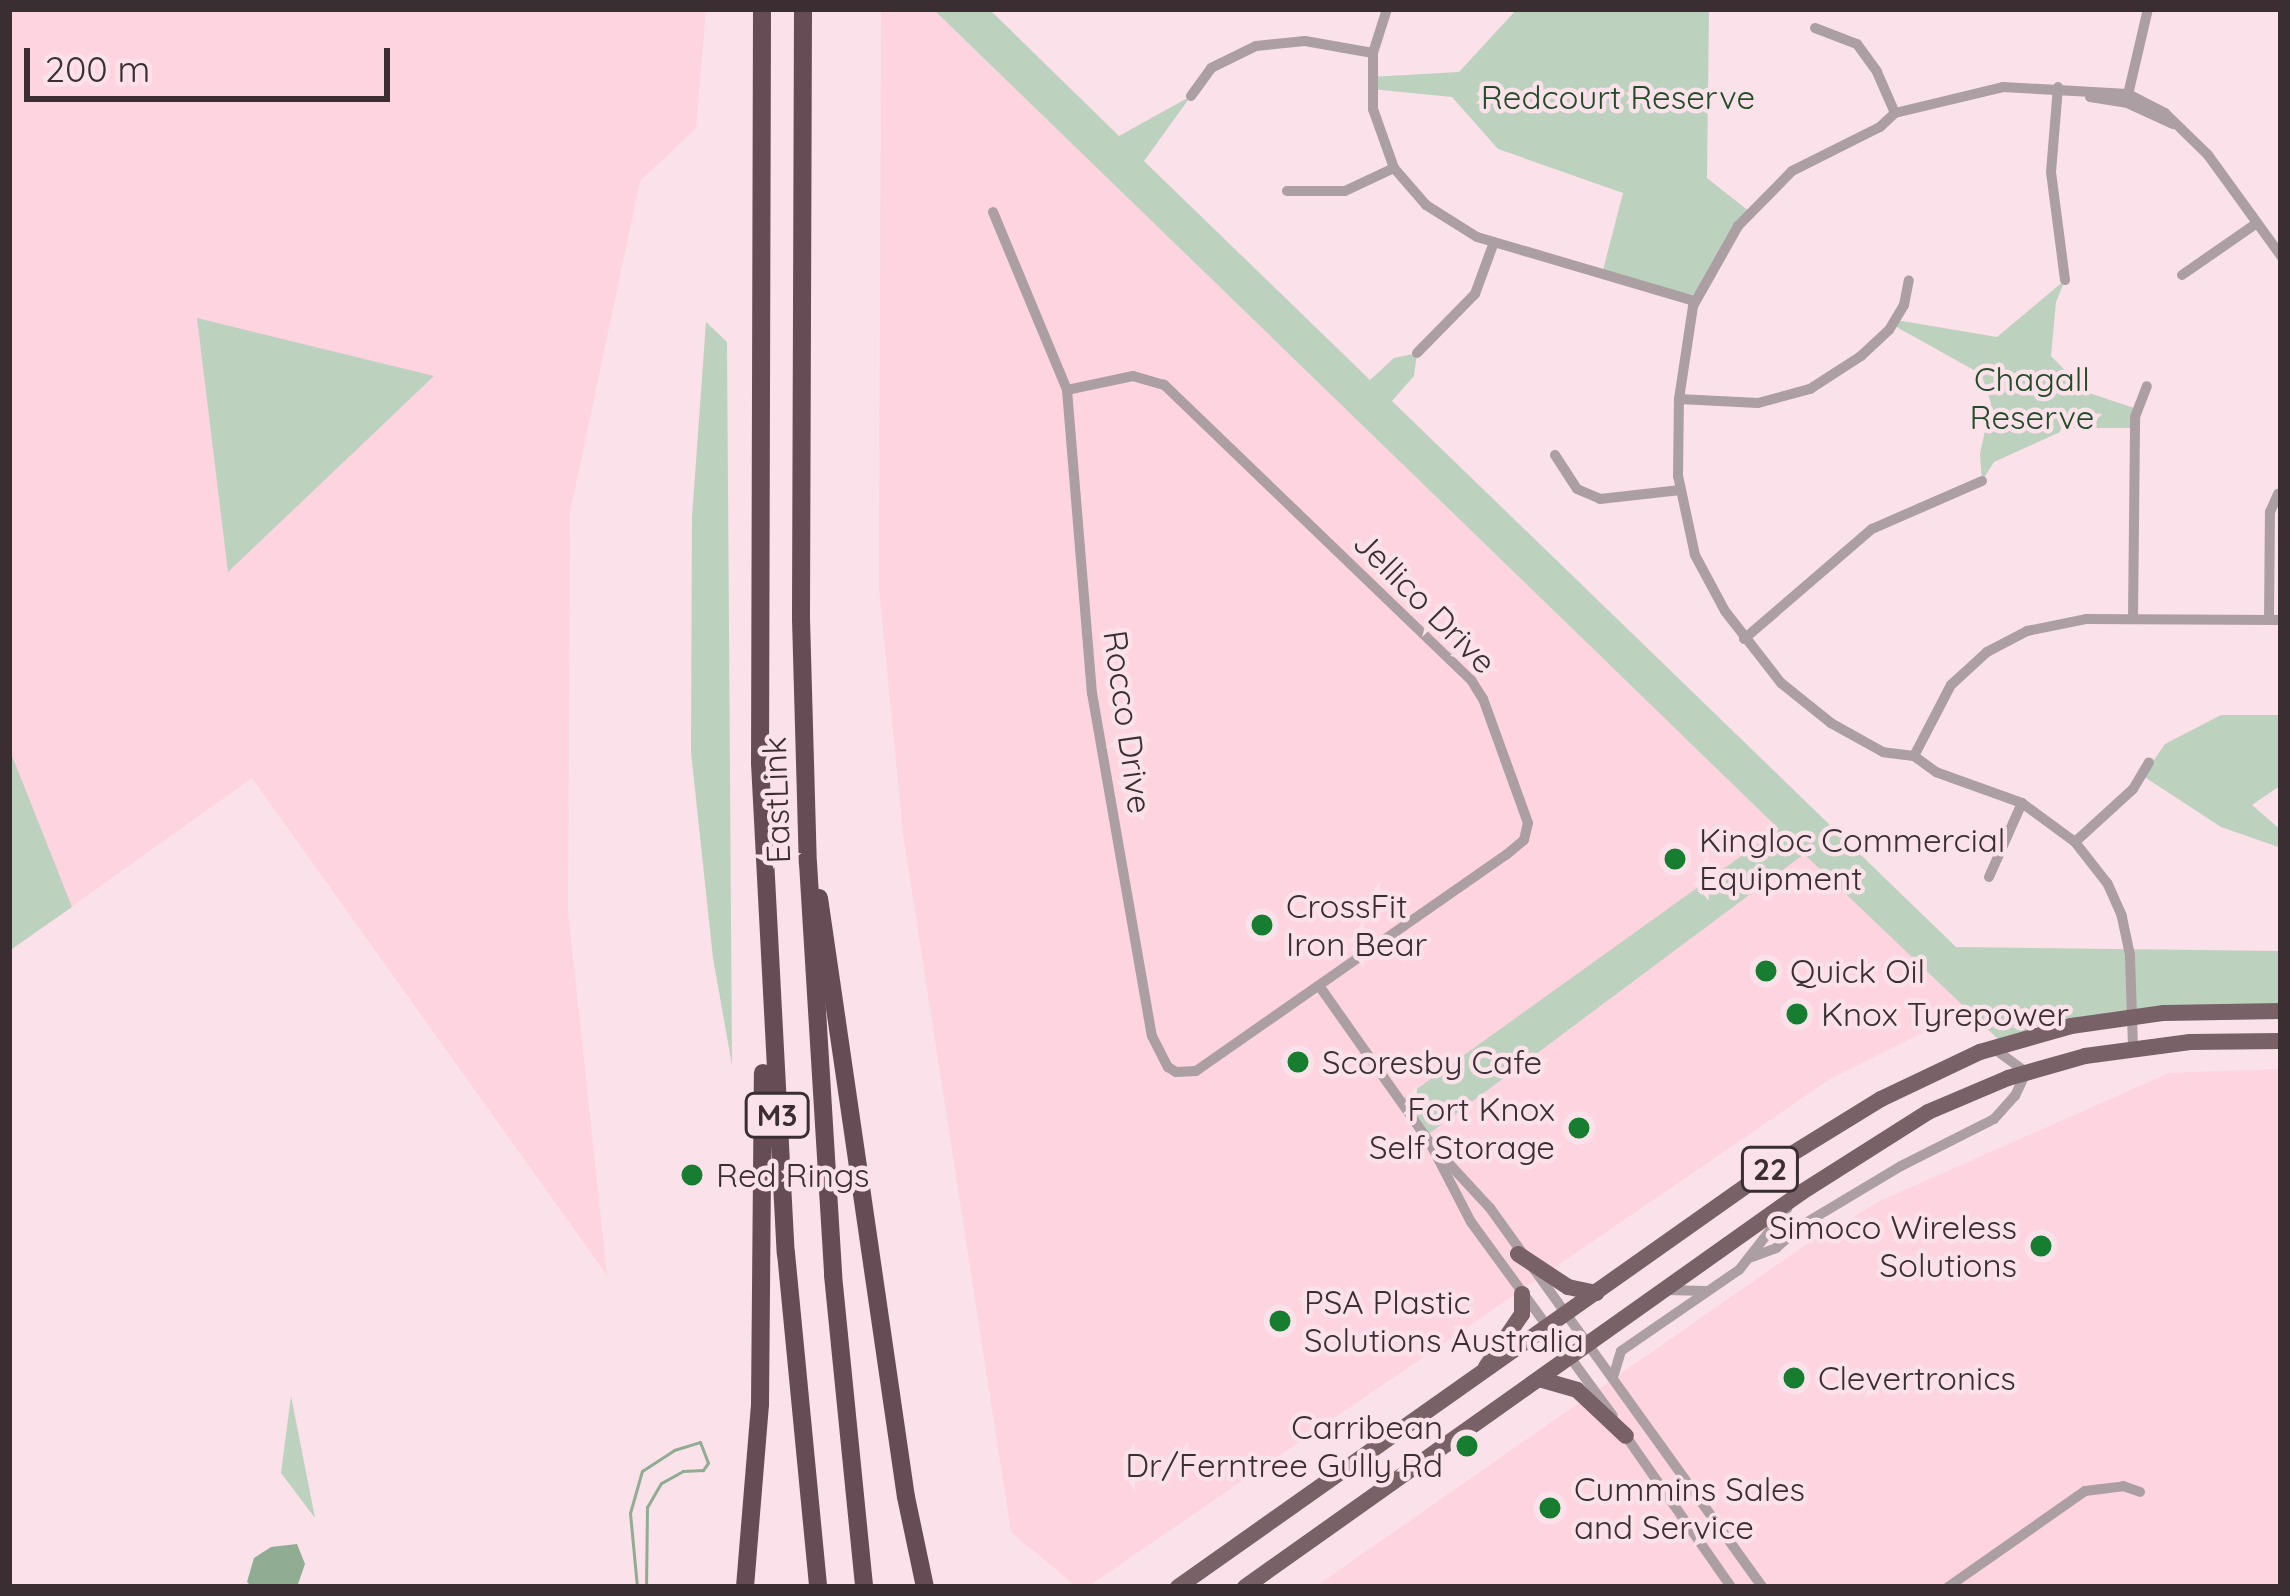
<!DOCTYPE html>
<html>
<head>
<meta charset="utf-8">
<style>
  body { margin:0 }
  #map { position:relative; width:2290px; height:1596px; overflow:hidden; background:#fbe1e9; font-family:Quicksand,sans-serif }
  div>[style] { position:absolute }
  .built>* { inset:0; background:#fdd4e0 }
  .green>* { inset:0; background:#bdd1bf }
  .water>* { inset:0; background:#90ac92 }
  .stream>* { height:3px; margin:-1.5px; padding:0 1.5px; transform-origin:1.5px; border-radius:1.5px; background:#90ac92 }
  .street>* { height:10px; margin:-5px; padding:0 5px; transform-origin:5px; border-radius:5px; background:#ac9fa3 }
  .primary>* { height:16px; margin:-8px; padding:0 8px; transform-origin:8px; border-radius:8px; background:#796168 }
  .highway>* { height:18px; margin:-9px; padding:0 9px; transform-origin:9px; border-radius:9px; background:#664c54 }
  .dots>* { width:33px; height:33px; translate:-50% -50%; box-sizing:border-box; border:6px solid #fbe1e9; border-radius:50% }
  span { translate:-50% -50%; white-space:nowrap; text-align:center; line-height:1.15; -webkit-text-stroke:9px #fbe1e9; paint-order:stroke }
  .shield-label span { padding:3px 9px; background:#fbe1e9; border:3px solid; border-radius:9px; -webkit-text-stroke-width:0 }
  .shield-label { font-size:30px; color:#3a2e32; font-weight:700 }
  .park-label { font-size:33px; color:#204c27 }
  .street-label { font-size:33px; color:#3a2e32 }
  .poi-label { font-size:33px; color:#3a2e32 }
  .left { translate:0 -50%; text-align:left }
  .right { translate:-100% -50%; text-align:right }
  .frame { position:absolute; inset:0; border:12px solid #3a2e32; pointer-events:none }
  .scale { position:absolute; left:24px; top:48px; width:366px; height:54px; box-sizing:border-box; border:6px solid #3a2e32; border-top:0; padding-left:15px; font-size:36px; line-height:42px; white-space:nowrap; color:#3a2e32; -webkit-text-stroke:9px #fbe1e9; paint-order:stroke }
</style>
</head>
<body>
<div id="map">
  <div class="built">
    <i style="clip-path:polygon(9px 9px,706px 9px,696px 128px,640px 181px,570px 512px,568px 911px,607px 1275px,252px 778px,9px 951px)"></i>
    <i style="clip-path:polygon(881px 9px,933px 9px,1967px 1010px,1830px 1079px,1087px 1587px,1077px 1587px,1011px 1532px,903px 833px,879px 588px)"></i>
    <i style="clip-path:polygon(2281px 1069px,2281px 1587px,1315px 1587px,1804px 1246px,1880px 1201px,2169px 1073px)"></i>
  </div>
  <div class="green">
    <i style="clip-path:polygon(933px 9px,989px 9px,1119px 136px,1191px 96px,1144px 161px,1370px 380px,1394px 358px,1417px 353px,1414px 376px,1392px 401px,1956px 947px,2281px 951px,2281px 1011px,2205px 1011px,2003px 1044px,1804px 854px,1426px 1136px,1400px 1101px,1779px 829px)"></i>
    <i style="clip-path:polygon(1517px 9px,1709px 9px,1707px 178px,1750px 212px,1697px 296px,1602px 274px,1623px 193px,1498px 149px,1452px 97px,1371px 89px,1371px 77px,1459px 72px)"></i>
    <i style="clip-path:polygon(2065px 280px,2056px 302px,2051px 356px,2086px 392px,2137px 409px,2135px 428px,2069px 428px,1994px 462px,1982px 481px,1980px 454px,1991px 403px,1981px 374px,1893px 325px,1896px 320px,1997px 337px)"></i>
    <i style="clip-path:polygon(197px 318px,434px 376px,228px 572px)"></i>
    <i style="clip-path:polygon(706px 322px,727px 342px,732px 1065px,713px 958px,691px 752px,692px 517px)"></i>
    <i style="clip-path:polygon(2221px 715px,2281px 715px,2281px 785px,2252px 805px,2281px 830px,2281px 848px,2221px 827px,2143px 776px,2165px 744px)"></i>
    <i style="clip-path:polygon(9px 748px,72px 907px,9px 951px)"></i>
    <i style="clip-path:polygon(291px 1396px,315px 1518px,281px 1473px)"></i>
  </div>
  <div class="water">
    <i style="clip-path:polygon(297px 1544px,305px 1564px,297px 1587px,252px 1587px,247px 1582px,254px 1558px,271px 1547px)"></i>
  </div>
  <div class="stream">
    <i style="left:637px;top:1587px;width:74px;rotate:-95.4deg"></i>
    <i style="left:630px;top:1513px;width:44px;rotate:-74.1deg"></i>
    <i style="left:642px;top:1471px;width:38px;rotate:-33deg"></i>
    <i style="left:674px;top:1450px;width:27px;rotate:-17deg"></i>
    <i style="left:700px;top:1442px;width:22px;rotate:69deg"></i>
    <i style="left:708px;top:1463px;width:9px;rotate:126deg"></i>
    <i style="left:703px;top:1470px;width:20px;rotate:177deg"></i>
    <i style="left:683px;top:1471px;width:25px;rotate:151deg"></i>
    <i style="left:661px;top:1483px;width:28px;rotate:120deg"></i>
    <i style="left:647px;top:1507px;width:80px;rotate:90.7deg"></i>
  </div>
  <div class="street">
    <i style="left:1387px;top:9px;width:46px;rotate:107.7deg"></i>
    <i style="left:1373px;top:53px;width:56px;rotate:90deg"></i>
    <i style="left:1373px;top:109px;width:63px;rotate:70.4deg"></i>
    <i style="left:1394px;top:168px;width:49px;rotate:49.1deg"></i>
    <i style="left:1426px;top:205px;width:60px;rotate:32.1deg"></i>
    <i style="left:1477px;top:237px;width:227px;rotate:16.4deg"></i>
    <i style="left:1815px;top:28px;width:45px;rotate:20.9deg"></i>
    <i style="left:1857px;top:44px;width:34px;rotate:54deg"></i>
    <i style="left:1877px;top:72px;width:45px;rotate:66.3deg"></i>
    <i style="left:2058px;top:87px;width:85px;rotate:94.7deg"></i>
    <i style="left:2051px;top:172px;width:109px;rotate:82.6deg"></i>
    <i style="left:1191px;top:96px;width:34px;rotate:-54deg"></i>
    <i style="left:1211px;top:68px;width:50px;rotate:-26.1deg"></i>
    <i style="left:1256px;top:46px;width:49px;rotate:-5.8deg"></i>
    <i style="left:1305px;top:41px;width:69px;rotate:10deg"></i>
    <i style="left:2090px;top:97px;width:37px;rotate:9deg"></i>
    <i style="left:2127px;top:103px;width:51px;rotate:24.5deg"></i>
    <i style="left:2127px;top:99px;width:92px;rotate:-76.9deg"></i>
    <i style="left:1287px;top:191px;width:58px"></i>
    <i style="left:1345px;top:191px;width:54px;rotate:-25.1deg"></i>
    <i style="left:993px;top:212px;width:193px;rotate:67.4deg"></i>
    <i style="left:1067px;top:390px;width:304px;rotate:85.3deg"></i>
    <i style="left:1092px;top:693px;width:348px;rotate:80.1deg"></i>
    <i style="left:1152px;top:1036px;width:35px;rotate:63deg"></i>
    <i style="left:1168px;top:1067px;width:9px;rotate:32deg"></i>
    <i style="left:1176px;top:1072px;width:20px;rotate:-3deg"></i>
    <i style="left:1196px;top:1071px;width:378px;rotate:-34.9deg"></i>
    <i style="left:1506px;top:855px;width:23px;rotate:-40deg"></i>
    <i style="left:1524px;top:840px;width:17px;rotate:-77deg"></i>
    <i style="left:1528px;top:823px;width:132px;rotate:-109.9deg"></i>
    <i style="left:1483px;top:699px;width:22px;rotate:-122deg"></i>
    <i style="left:1471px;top:680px;width:426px;rotate:-136.1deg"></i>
    <i style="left:1164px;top:385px;width:32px;rotate:-164deg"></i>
    <i style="left:1133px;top:376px;width:67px;rotate:168deg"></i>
    <i style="left:2182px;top:275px;width:91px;rotate:-34.7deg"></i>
    <i style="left:1417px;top:353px;width:83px;rotate:-45.5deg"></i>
    <i style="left:1475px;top:294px;width:55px;rotate:-69.9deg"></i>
    <i style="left:1679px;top:399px;width:79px;rotate:2.9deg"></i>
    <i style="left:1758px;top:403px;width:54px;rotate:-15.1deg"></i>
    <i style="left:1810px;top:389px;width:61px;rotate:-32.9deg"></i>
    <i style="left:1861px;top:356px;width:38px;rotate:-43deg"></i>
    <i style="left:1889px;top:330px;width:29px;rotate:-59deg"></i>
    <i style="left:1904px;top:305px;width:25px;rotate:-79deg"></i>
    <i style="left:1555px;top:455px;width:40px;rotate:57.1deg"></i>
    <i style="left:1577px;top:489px;width:25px;rotate:23deg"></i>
    <i style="left:1600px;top:499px;width:81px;rotate:-6.4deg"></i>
    <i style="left:2133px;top:619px;width:202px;rotate:-89.4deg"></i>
    <i style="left:2135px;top:417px;width:33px;rotate:-69deg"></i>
    <i style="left:2269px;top:620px;width:108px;rotate:-89.5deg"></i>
    <i style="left:2270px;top:512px;width:20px;rotate:-66deg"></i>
    <i style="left:1744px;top:639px;width:169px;rotate:-40.7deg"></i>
    <i style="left:1872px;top:529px;width:120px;rotate:-23.6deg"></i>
    <i style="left:1914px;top:756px;width:80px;rotate:-62.5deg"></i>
    <i style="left:1951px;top:685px;width:49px;rotate:-42.5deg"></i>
    <i style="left:1987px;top:652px;width:45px;rotate:-27.7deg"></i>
    <i style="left:2027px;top:631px;width:60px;rotate:-11.5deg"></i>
    <i style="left:2086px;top:619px;width:195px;rotate:0.3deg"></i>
    <i style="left:2075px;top:842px;width:79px;rotate:-42.4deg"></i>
    <i style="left:2133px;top:789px;width:31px;rotate:-59deg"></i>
    <i style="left:1989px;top:877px;width:81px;rotate:-66deg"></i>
    <i style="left:1320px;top:987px;width:191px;rotate:54.8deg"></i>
    <i style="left:1430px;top:1143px;width:89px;rotate:62.6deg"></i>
    <i style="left:1471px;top:1222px;width:240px;rotate:53.8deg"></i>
    <i style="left:2133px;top:1047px;width:92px;rotate:-91.9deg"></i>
    <i style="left:2130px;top:955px;width:40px;rotate:-102deg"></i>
    <i style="left:2122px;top:916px;width:36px;rotate:-114deg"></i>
    <i style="left:2107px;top:883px;width:52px;rotate:-128deg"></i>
    <i style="left:2075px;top:842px;width:66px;rotate:-143.7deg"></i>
    <i style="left:2022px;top:803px;width:91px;rotate:-160.2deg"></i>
    <i style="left:1936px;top:772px;width:27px;rotate:-144deg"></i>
    <i style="left:1914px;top:756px;width:31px;rotate:-173deg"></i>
    <i style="left:1883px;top:752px;width:60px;rotate:-150.9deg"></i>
    <i style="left:1831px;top:723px;width:64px;rotate:-141.3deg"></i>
    <i style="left:1781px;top:683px;width:91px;rotate:-127.9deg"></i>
    <i style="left:1725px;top:611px;width:64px;rotate:-118.2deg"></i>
    <i style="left:1695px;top:555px;width:81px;rotate:-102.1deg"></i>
    <i style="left:1678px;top:476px;width:77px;rotate:-89.3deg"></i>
    <i style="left:1679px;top:399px;width:94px;rotate:-81.4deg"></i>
    <i style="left:1693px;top:306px;width:92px;rotate:-60.6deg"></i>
    <i style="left:1738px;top:226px;width:77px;rotate:-45.5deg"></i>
    <i style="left:1792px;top:171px;width:98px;rotate:-26.6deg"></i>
    <i style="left:1880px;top:127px;width:21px;rotate:-43deg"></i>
    <i style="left:1895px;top:113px;width:111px;rotate:-13.5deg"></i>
    <i style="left:2003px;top:87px;width:125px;rotate:3.2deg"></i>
    <i style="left:2128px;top:94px;width:42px;rotate:27.2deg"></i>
    <i style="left:2165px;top:113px;width:60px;rotate:44.3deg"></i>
    <i style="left:2208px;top:155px;width:125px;rotate:54.1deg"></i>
    <i style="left:1440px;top:1154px;width:74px;rotate:47.2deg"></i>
    <i style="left:1490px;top:1208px;width:467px;rotate:54.3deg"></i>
    <i style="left:1749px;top:1258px;width:29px;rotate:-20deg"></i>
    <i style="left:1776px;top:1248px;width:37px;rotate:-41deg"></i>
    <i style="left:1804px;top:1224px;width:113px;rotate:-30.9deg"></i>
    <i style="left:1901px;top:1166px;width:104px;rotate:-26.8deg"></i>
    <i style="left:1994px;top:1119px;width:31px;rotate:-48deg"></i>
    <i style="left:2015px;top:1096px;width:26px;rotate:-65deg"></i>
    <i style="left:2026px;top:1072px;width:39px;rotate:-144deg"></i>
    <i style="left:1665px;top:1290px;width:41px;rotate:1.4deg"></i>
    <i style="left:1614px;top:1374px;width:24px;rotate:-73deg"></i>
    <i style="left:1621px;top:1351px;width:143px;rotate:-34.5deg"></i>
    <i style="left:1739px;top:1270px;width:78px;rotate:-51.8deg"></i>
    <i style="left:1623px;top:1432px;width:189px;rotate:55.1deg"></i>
    <i style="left:1948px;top:1587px;width:167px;rotate:-35deg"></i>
    <i style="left:2085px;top:1491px;width:38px;rotate:-7deg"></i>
    <i style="left:2123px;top:1486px;width:18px;rotate:19deg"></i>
  </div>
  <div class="primary">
    <i style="left:1518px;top:1254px;width:60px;rotate:33.4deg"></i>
    <i style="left:1568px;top:1287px;width:29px;rotate:12deg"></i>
    <i style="left:1486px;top:1367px;width:64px;rotate:-55.8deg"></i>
    <i style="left:1522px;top:1314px;width:20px;rotate:-90deg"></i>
    <i style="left:1539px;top:1379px;width:40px;rotate:16deg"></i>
    <i style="left:1577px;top:1390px;width:67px;rotate:43.2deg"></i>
    <i style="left:1178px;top:1587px;width:749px;rotate:-35.22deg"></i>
    <i style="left:1790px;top:1155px;width:107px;rotate:-31.6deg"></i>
    <i style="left:1881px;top:1099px;width:110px;rotate:-25.4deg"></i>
    <i style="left:1980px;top:1052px;width:95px;rotate:-15.9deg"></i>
    <i style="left:2071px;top:1026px;width:94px;rotate:-8deg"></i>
    <i style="left:2164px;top:1013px;width:117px;rotate:-1deg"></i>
    <i style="left:1245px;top:1587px;width:683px;rotate:-35.34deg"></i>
    <i style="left:1802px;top:1192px;width:149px;rotate:-32.4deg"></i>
    <i style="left:1928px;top:1112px;width:87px;rotate:-23deg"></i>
    <i style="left:2008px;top:1078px;width:80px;rotate:-15.9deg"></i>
    <i style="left:2085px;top:1056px;width:106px;rotate:-7.6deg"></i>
    <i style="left:2190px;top:1042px;width:91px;rotate:-0.6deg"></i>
  </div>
  <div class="highway">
    <i style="left:762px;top:9px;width:754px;rotate:90.15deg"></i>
    <i style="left:760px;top:763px;width:491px;rotate:87deg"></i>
    <i style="left:786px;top:1253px;width:336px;rotate:84.5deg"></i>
    <i style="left:803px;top:9px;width:610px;rotate:90.19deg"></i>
    <i style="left:801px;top:619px;width:244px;rotate:88.4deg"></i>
    <i style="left:808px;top:863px;width:413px;rotate:86.5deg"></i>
    <i style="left:833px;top:1275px;width:314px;rotate:84.3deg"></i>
    <i style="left:819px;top:898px;width:605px;rotate:81.74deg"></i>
    <i style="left:906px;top:1497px;width:92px;rotate:78.1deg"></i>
    <i style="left:745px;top:1587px;width:184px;rotate:-85.3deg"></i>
    <i style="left:760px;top:1404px;width:331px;rotate:-89.5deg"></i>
  </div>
  <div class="dots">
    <i style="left:1675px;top:859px;background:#167d31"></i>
    <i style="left:1262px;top:925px;background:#167d31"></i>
    <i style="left:1766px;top:971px;background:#167d31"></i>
    <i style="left:1797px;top:1014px;background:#167d31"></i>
    <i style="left:1298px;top:1062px;background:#167d31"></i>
    <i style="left:1579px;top:1128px;background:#167d31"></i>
    <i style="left:692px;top:1175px;background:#167d31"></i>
    <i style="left:2041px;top:1246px;background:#167d31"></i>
    <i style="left:1280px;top:1321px;background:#167d31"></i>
    <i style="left:1794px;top:1378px;background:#167d31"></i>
    <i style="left:1467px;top:1446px;background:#167d31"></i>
    <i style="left:1550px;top:1508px;background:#167d31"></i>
  </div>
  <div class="shield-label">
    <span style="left:777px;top:1115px">M3</span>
    <span style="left:1770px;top:1169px">22</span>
  </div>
  <div class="park-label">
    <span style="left:1618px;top:97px">Redcourt Reserve</span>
    <span style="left:2032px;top:398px">Chagall<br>Reserve</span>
  </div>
  <div class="street-label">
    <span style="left:1425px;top:602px;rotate:45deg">Jellico Drive</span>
    <span style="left:1128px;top:722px;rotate:82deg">Rocco Drive</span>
    <span style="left:776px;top:800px;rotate:-92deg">EastLink</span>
  </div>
  <div class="poi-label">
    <span class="left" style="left:1699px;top:859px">Kingloc Commercial<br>Equipment</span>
    <span class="left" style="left:1286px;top:925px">CrossFit<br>Iron Bear</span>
    <span class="left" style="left:1790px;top:971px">Quick Oil</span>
    <span class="left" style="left:1821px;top:1014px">Knox Tyrepower</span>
    <span class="left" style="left:1322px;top:1062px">Scoresby Cafe</span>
    <span class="right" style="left:1555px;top:1128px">Fort Knox<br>Self Storage</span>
    <span class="left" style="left:716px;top:1175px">Red Rings</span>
    <span class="right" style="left:2017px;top:1246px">Simoco Wireless<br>Solutions</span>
    <span class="left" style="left:1304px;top:1321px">PSA Plastic<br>Solutions Australia</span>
    <span class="left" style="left:1818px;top:1378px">Clevertronics</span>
    <span class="right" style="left:1443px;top:1446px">Carribean<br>Dr/Ferntree Gully Rd</span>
    <span class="left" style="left:1574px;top:1508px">Cummins Sales<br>and Service</span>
  </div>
  <div class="frame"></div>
  <div class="scale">200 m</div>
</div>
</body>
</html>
